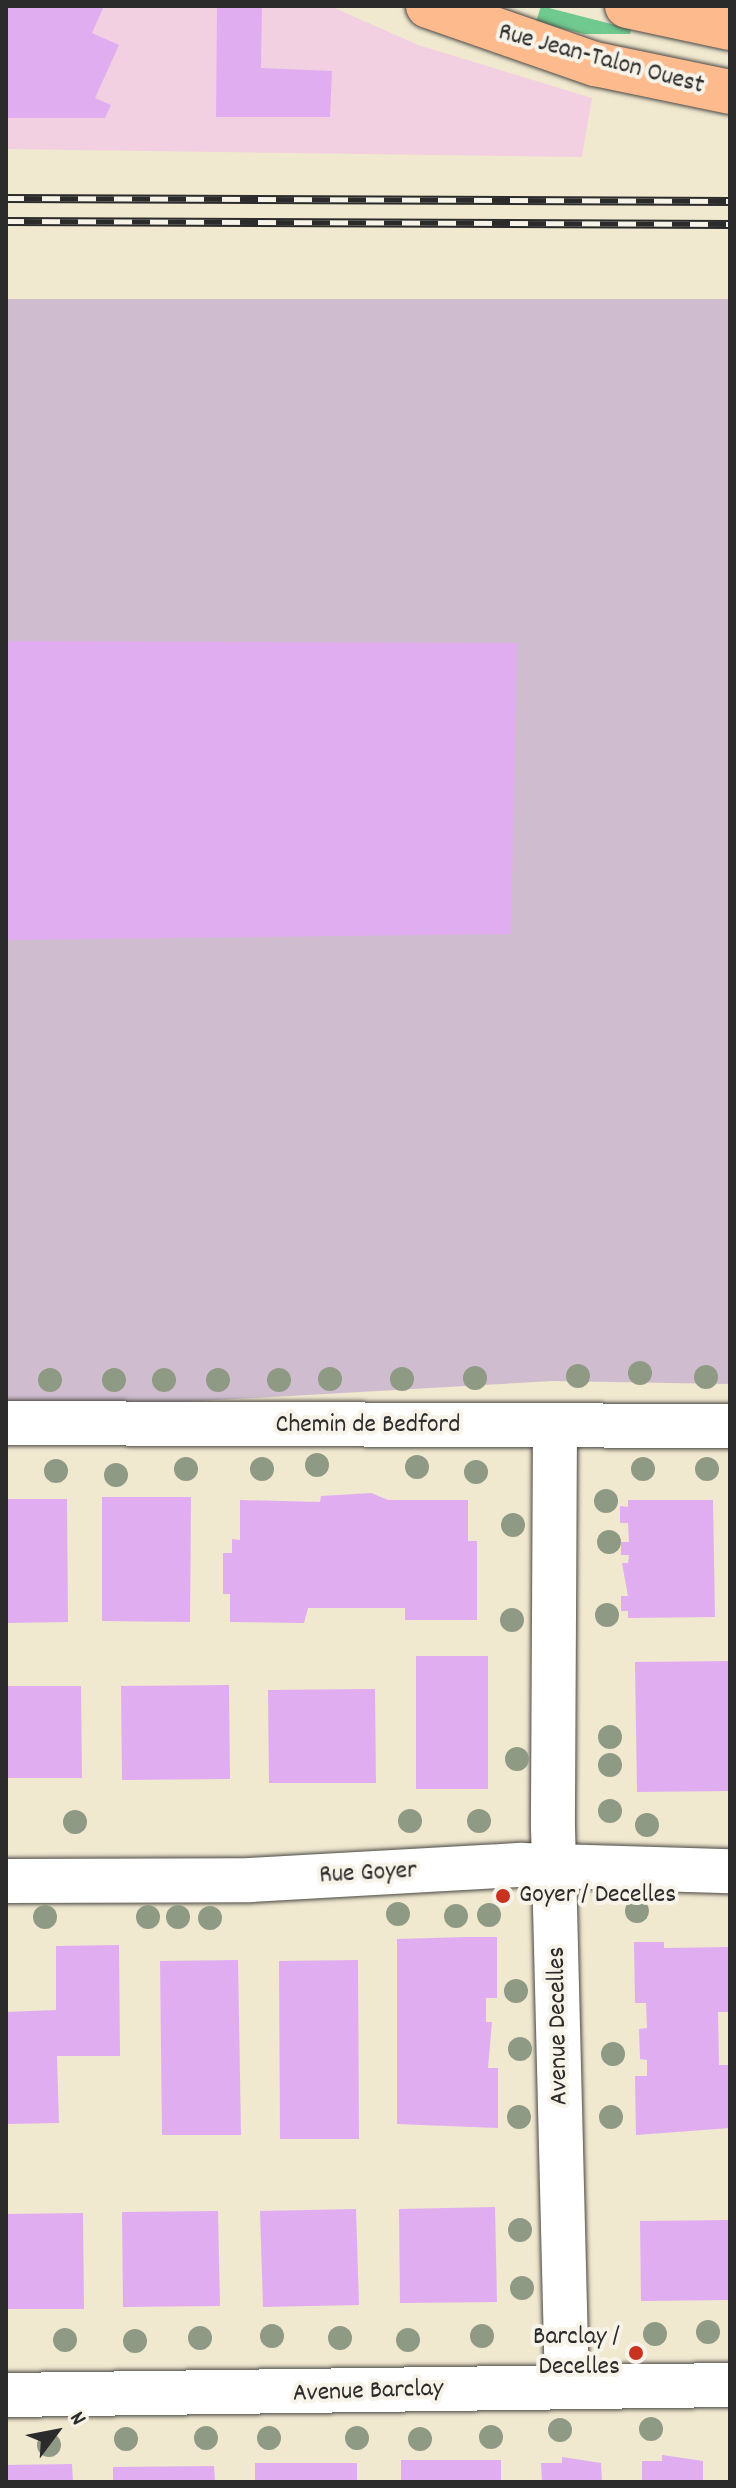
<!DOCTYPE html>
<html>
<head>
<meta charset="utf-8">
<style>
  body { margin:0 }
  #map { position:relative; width:736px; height:2488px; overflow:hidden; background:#f0e8cf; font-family:Dekko,sans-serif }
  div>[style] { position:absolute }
  .built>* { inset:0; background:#f2cfe1 }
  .industrial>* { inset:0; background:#cfbdcf }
  .green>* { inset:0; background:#70c98f }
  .building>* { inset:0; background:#e0adf1 }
  .roads { filter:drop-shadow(0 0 2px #494744) drop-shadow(0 0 2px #494744) }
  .minor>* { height:44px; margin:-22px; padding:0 22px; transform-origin:22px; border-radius:22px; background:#fff }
  .major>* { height:44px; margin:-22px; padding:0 22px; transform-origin:22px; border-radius:22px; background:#fcba8d }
  .rail>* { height:9px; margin-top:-4.5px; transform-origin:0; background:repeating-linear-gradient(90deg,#f7f3e8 0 18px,#2b2b2b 0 36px); box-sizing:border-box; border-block:2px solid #2b2b2b }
  .trees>* { width:24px; height:24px; margin:-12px; border-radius:50%; background:#8f9a85 }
  .dots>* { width:22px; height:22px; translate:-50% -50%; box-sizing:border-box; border:4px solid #f7f3e8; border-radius:50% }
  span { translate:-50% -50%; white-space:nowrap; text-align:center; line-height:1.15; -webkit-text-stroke:8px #f7f3e8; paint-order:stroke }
  .street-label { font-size:26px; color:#2b2b2b }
  .poi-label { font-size:26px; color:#2b2b2b }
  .left { translate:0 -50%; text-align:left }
  .right { translate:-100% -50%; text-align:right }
  .frame { position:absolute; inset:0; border:8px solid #2b2b2b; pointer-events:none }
  .north { position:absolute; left:16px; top:2392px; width:80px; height:80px; -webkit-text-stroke:6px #f7f3e8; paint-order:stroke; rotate:58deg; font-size:22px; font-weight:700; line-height:32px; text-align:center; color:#2b2b2b }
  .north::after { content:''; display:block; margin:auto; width:28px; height:36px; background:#2b2b2b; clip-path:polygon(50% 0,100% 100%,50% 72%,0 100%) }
</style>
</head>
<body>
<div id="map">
  <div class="built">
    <i style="clip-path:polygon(6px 6px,330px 6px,418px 45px,592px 98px,582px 157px,6px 149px)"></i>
  </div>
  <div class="industrial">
    <i style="clip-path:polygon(6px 299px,730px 299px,730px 1384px,552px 1381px,6px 1412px)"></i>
  </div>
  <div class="green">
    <i style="clip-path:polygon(541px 6px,631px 29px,630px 34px,584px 34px,536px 22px)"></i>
  </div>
  <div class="building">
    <i style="clip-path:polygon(6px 6px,104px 6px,92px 33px,119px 45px,95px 98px,111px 105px,105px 118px,6px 118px)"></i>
    <i style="clip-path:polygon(217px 6px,262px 6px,261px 68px,332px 71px,330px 117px,216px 117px)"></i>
    <i style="clip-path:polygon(6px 641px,517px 643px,511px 934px,6px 940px)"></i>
    <i style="clip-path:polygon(371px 1493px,388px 1500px,468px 1500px,468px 1541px,477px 1541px,477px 1620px,405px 1620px,405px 1608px,308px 1608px,304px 1623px,230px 1622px,230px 1594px,223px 1594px,223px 1553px,232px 1553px,232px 1539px,240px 1540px,240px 1500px,320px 1502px,321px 1496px)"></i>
    <i style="clip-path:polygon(102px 1497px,191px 1497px,190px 1622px,102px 1621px)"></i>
    <i style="clip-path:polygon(6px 1499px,67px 1499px,68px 1622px,6px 1623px)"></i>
    <i style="clip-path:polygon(628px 1500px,713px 1500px,715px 1617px,628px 1618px,628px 1611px,621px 1611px,621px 1596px,628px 1596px,622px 1563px,628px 1563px,629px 1555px,621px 1555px,621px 1542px,629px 1542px,628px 1523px,620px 1523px,620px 1506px,628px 1507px)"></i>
    <i style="clip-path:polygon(416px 1656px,488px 1656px,488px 1789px,416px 1789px)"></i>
    <i style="clip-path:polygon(730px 1661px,730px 1791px,637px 1792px,635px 1662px)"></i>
    <i style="clip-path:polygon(229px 1685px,230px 1779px,122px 1780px,121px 1686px)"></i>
    <i style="clip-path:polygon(6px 1686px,81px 1686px,82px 1778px,6px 1778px)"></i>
    <i style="clip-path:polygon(375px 1689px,376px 1783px,269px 1783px,268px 1690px)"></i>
    <i style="clip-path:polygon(467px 1937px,497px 1937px,497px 1998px,486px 1998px,486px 2022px,492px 2022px,488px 2068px,498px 2068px,498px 2128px,397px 2124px,397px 1939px)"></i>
    <i style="clip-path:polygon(634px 1942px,664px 1942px,664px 1948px,730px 1947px,730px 2012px,718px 2012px,719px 2065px,730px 2065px,730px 2128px,636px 2135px,635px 2076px,647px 2076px,647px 2060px,640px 2059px,639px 2029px,647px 2028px,646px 2003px,635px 2003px)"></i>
    <i style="clip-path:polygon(119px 1945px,120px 2056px,57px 2056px,59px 2123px,6px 2124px,6px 2012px,56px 2010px,56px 1946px)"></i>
    <i style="clip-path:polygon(238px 1960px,241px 2135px,162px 2135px,160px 1961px)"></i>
    <i style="clip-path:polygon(358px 1960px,359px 2139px,280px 2139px,279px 1961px)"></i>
    <i style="clip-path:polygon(495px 2207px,497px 2302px,400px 2303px,399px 2209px)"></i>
    <i style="clip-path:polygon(356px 2209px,359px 2305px,263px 2307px,260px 2211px)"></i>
    <i style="clip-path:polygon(218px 2211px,220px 2306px,123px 2307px,122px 2212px)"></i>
    <i style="clip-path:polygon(83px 2213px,84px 2309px,6px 2309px,6px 2214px)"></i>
    <i style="clip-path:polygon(730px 2220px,730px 2300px,641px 2301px,640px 2221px)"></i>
    <i style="clip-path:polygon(662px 2455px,703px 2461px,703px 2482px,642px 2482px,642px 2461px,662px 2461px)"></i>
    <i style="clip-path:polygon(562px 2457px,601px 2463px,602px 2482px,542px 2482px,541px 2463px,562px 2463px)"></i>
    <i style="clip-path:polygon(401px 2460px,501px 2460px,501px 2482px,401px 2482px)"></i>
    <i style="clip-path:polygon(255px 2463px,357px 2463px,357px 2482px,255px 2482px)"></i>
    <i style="clip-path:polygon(72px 2464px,73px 2482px,6px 2482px,6px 2465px)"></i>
    <i style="clip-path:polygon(214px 2466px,215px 2482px,113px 2482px,113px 2467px)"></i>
  </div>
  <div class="roads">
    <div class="minor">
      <i style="left:6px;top:1423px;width:724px;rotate:0.24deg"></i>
      <i style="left:555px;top:1426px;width:401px;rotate:90.3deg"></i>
      <i style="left:553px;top:1827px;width:560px;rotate:88.57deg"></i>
      <i style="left:6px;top:1881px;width:244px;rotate:-0.2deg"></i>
      <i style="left:250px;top:1880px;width:272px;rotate:-3.2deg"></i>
      <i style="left:522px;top:1865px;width:208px;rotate:1.7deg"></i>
      <i style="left:6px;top:2395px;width:724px;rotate:-0.79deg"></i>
    </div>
    <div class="major">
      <i style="left:428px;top:6px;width:177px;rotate:19.2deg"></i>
      <i style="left:595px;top:64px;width:138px;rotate:11.7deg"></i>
      <i style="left:627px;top:6px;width:105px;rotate:12.1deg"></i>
    </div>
  </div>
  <div class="rail">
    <i style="left:6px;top:198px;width:724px;rotate:0.24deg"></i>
    <i style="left:6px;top:221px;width:724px;rotate:0.24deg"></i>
  </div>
  <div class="trees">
    <i style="left:640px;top:1373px"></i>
    <i style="left:578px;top:1376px"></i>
    <i style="left:706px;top:1377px"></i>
    <i style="left:475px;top:1378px"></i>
    <i style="left:330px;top:1379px"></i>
    <i style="left:402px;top:1379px"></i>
    <i style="left:50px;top:1380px"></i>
    <i style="left:114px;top:1380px"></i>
    <i style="left:164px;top:1380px"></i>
    <i style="left:218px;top:1380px"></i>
    <i style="left:279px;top:1380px"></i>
    <i style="left:317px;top:1465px"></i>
    <i style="left:417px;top:1467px"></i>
    <i style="left:186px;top:1469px"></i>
    <i style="left:262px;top:1469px"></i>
    <i style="left:643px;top:1469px"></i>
    <i style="left:707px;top:1469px"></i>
    <i style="left:56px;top:1471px"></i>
    <i style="left:476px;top:1472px"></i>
    <i style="left:116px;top:1475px"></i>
    <i style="left:606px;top:1501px"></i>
    <i style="left:513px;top:1525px"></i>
    <i style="left:609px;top:1542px"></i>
    <i style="left:607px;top:1615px"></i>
    <i style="left:512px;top:1620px"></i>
    <i style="left:610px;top:1737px"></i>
    <i style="left:517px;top:1759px"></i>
    <i style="left:610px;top:1765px"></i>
    <i style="left:610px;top:1811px"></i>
    <i style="left:410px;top:1821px"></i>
    <i style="left:479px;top:1821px"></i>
    <i style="left:75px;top:1822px"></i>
    <i style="left:647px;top:1825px"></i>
    <i style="left:637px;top:1911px"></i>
    <i style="left:398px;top:1914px"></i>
    <i style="left:489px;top:1915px"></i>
    <i style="left:456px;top:1916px"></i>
    <i style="left:45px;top:1917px"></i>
    <i style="left:148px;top:1917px"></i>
    <i style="left:178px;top:1917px"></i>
    <i style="left:210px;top:1918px"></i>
    <i style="left:516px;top:1991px"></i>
    <i style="left:520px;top:2049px"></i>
    <i style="left:613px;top:2054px"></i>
    <i style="left:519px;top:2117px"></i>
    <i style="left:611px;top:2117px"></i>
    <i style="left:520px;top:2230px"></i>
    <i style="left:522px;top:2288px"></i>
    <i style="left:708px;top:2332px"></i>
    <i style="left:655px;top:2334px"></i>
    <i style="left:272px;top:2336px"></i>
    <i style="left:482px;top:2336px"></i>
    <i style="left:200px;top:2338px"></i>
    <i style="left:340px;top:2338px"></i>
    <i style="left:65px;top:2340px"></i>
    <i style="left:408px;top:2340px"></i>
    <i style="left:135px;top:2341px"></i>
    <i style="left:651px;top:2429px"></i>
    <i style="left:560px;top:2430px"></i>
    <i style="left:491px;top:2437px"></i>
    <i style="left:206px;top:2438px"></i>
    <i style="left:269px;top:2438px"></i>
    <i style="left:357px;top:2438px"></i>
    <i style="left:126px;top:2439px"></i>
    <i style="left:420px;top:2439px"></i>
    <i style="left:49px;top:2445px"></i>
  </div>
  <div class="dots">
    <i style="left:503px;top:1896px;background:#c8321e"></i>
    <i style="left:636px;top:2353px;background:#c8321e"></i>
  </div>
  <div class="street-label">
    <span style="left:601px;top:60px;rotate:15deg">Rue Jean-Talon Ouest</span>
    <span style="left:368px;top:1426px">Chemin de Bedford</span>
    <span style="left:368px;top:1874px;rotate:-3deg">Rue Goyer</span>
    <span style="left:559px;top:2026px;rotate:-91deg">Avenue Decelles</span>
    <span style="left:368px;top:2392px;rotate:-2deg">Avenue Barclay</span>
  </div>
  <div class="poi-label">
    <span class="left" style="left:519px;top:1896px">Goyer / Decelles</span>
    <span class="right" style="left:620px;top:2353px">Barclay /<br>Decelles</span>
  </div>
  <div class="frame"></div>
  <div class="north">N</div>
</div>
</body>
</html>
